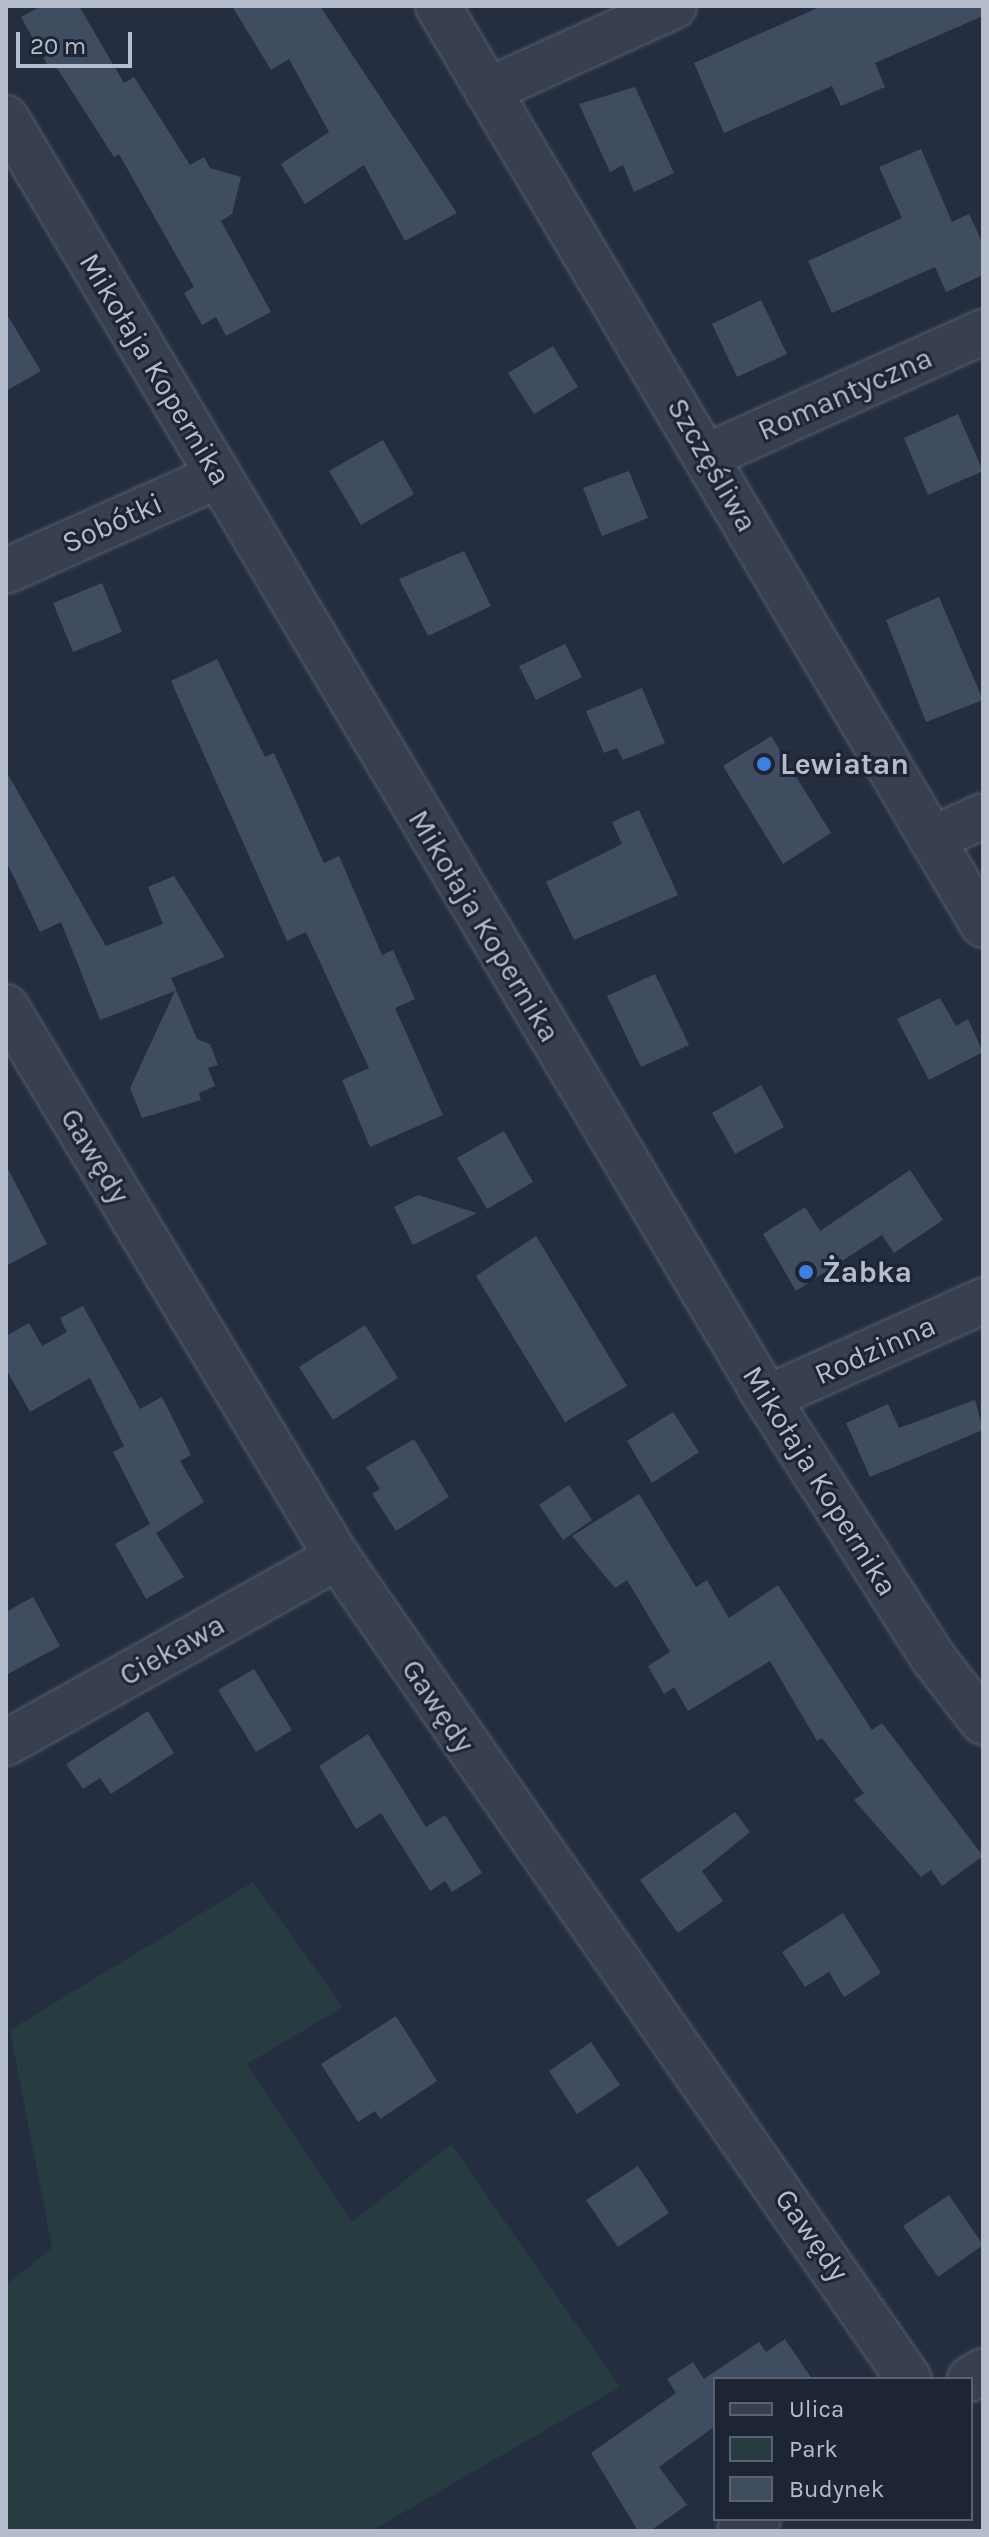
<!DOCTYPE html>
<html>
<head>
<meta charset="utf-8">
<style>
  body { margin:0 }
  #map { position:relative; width:989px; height:2537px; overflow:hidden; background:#242e40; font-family:Karla,sans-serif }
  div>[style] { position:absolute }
  .green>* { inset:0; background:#263c41 }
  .building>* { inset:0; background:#404c60 }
  .roads { filter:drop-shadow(0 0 2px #565e6e) drop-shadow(0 0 2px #565e6e) }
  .minor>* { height:44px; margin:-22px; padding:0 22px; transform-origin:22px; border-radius:22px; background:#384050 }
  .dots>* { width:22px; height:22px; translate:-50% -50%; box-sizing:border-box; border:4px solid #1d2535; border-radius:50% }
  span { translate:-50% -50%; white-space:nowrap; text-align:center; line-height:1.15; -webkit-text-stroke:6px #1d2535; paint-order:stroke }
  .street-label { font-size:30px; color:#b5bccb }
  .poi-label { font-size:30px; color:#b5bccb; font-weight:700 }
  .left { translate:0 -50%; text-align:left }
  .frame { position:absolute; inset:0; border:8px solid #b5bccb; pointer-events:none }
  .legend { position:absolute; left:713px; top:2377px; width:260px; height:144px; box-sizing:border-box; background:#1d2535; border:2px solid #5a6171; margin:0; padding:10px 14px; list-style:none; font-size:24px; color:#b5bccb }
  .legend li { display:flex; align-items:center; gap:16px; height:40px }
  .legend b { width:40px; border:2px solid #5a6171 }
  .scale { position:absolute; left:16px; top:32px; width:116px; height:36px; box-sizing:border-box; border:4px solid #b5bccb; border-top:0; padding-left:10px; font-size:24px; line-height:28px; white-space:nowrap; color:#b5bccb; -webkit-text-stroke:6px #1d2535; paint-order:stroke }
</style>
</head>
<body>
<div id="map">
  <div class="green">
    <i style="clip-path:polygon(253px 1882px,343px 2007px,247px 2064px,352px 2222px,451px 2144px,620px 2387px,371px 2531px,6px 2531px,6px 2285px,52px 2248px,10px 2030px)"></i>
  </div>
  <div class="building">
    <i style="clip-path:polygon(41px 6px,79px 6px,124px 83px,134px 77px,190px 165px,204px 157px,210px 168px,241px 177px,232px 214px,221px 221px,271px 312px,226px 336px,216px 317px,202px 325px,184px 293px,194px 287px,119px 154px,114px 157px,55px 65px,49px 68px,21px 17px)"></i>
    <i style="clip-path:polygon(232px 6px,320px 6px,457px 213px,405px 241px,364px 165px,305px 204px,281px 164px,329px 132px,289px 59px,271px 70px)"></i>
    <i style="clip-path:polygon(822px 6px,983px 6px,983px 16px,875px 63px,885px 87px,841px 106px,832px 86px,724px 133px,694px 63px)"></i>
    <i style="clip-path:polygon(635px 87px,674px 173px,634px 192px,623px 165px,610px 172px,579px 104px)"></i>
    <i style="clip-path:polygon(921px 149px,952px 222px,969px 214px,983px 244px,983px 275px,946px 292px,935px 267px,832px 313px,808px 261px,902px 218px,879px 167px)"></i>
    <i style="clip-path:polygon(761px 300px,787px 354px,737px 377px,712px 324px)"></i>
    <i style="clip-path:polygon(6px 313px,41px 371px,6px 391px)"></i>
    <i style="clip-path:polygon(553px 346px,578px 387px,534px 414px,508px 373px)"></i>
    <i style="clip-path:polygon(958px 414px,983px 471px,928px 495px,904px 438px)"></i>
    <i style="clip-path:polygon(383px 440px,414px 494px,361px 525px,329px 471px)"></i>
    <i style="clip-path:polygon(629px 471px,648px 518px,602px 536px,583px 488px)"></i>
    <i style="clip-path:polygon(464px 551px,491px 606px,428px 636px,399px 579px)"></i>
    <i style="clip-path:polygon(102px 583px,122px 632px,73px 652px,53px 603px)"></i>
    <i style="clip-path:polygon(939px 597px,983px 700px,926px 722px,886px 620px)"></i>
    <i style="clip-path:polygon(565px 644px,582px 677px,536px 700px,519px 666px)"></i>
    <i style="clip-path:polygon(217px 659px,265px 757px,274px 753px,324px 863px,339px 856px,382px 955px,393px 950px,415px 999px,395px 1008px,443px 1115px,370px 1147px,342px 1080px,369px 1068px,306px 932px,287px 941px,171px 681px)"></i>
    <i style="clip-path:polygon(642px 688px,665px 743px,623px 760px,617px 748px,604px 753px,586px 711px)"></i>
    <i style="clip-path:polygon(771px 736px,831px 833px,783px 864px,723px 766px)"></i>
    <i style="clip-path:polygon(6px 771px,106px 946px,163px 924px,148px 887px,174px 876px,225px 957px,171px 978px,197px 1039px,210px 1044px,218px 1065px,208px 1068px,215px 1086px,199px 1093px,201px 1100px,142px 1118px,130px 1088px,175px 991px,100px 1020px,61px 922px,40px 932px,6px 861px)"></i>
    <i style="clip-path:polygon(639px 810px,678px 895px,574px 940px,546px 882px,622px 844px,612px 822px)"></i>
    <i style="clip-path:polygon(655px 974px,689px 1045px,641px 1067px,607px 996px)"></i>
    <i style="clip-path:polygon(940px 998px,956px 1026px,968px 1019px,983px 1052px,929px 1080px,897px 1019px)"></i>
    <i style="clip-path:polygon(761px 1085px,784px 1127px,735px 1154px,712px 1113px)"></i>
    <i style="clip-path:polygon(504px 1131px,533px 1182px,487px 1209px,457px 1158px)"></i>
    <i style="clip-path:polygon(6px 1165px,47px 1244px,6px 1266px)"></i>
    <i style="clip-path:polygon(910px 1170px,943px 1220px,894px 1253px,882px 1235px,796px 1291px,763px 1234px,805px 1207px,820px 1231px)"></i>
    <i style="clip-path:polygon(418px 1195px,477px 1213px,413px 1245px,394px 1207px)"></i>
    <i style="clip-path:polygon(536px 1236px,627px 1386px,565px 1422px,476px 1276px)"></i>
    <i style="clip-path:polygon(83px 1306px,140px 1409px,162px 1397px,191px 1455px,180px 1461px,204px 1502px,156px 1533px,184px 1577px,146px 1599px,115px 1544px,150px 1524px,113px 1452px,124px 1446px,90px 1378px,30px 1412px,6px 1369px,6px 1336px,29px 1323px,42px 1346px,67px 1332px,60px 1318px)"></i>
    <i style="clip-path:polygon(365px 1325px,398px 1378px,333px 1420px,299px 1367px)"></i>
    <i style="clip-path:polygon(975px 1400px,983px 1430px,870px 1477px,846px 1423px,888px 1404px,899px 1428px)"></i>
    <i style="clip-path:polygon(673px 1412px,699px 1452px,652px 1483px,627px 1441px)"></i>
    <i style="clip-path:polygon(414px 1439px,449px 1497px,396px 1531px,372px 1494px,380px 1489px,366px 1467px)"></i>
    <i style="clip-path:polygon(569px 1485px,592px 1520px,563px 1540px,539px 1505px)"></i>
    <i style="clip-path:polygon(639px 1494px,696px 1587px,707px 1580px,729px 1618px,778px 1585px,872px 1730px,882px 1723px,983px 1856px,942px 1886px,931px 1870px,921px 1877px,854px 1800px,864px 1793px,822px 1738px,817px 1741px,770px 1661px,688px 1711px,674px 1687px,664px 1694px,648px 1666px,670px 1652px,627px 1580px,615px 1588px,572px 1536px)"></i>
    <i style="clip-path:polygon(33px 1597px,60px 1646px,6px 1675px,6px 1612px)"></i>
    <i style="clip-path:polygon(254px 1669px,292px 1730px,256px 1752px,218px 1690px)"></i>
    <i style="clip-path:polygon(148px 1711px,174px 1753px,111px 1794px,100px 1778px,83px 1789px,66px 1764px)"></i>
    <i style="clip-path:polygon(368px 1734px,426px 1827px,445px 1815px,482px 1873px,452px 1892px,445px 1881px,430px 1891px,381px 1813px,356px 1829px,319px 1766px)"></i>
    <i style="clip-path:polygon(735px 1812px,750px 1832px,702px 1871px,723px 1901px,678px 1933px,640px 1880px)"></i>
    <i style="clip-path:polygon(843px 1913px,881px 1973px,844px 1997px,829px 1972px,805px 1987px,782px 1952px)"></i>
    <i style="clip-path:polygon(396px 2016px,437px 2081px,380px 2119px,375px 2111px,358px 2122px,321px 2064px)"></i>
    <i style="clip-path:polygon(591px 2042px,620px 2085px,577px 2114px,549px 2071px)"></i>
    <i style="clip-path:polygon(638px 2166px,669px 2213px,618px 2247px,586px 2200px)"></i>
    <i style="clip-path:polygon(949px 2195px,983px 2245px,938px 2277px,903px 2226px)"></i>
    <i style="clip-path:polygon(785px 2339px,812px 2379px,715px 2379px,715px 2426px,659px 2467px,687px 2505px,650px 2531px,638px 2531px,591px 2453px,676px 2393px,667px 2379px,693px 2362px,704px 2379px,759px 2342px,766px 2352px)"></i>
  </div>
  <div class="roads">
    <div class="minor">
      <i style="left:438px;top:6px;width:1068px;rotate:59.33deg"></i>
      <i style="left:489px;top:90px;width:203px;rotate:-24.4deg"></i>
      <i style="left:6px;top:118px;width:1489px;rotate:59.27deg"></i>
      <i style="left:767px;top:1398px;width:310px;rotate:57.4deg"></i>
      <i style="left:934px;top:1659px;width:80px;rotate:52.1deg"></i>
      <i style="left:707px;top:456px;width:303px;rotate:-24.2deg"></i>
      <i style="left:6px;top:571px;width:232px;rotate:-24.1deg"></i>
      <i style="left:932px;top:839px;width:56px;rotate:-24.3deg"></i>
      <i style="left:6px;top:1007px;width:642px;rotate:58.96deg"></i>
      <i style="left:337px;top:1557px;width:1001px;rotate:55.17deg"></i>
      <i style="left:767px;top:1398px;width:237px;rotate:-24.2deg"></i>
      <i style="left:6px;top:1743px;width:380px;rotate:-29.3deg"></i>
      <i style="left:970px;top:2379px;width:15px;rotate:-32deg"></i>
      <i style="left:740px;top:2531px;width:22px;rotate:-34deg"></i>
    </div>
  </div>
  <div class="dots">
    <i style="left:764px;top:764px;background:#3f7fe0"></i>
    <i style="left:806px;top:1272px;background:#3f7fe0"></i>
  </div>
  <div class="street-label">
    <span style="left:155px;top:369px;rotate:59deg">Mikołaja Kopernika</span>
    <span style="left:845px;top:394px;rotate:-24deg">Romantyczna</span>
    <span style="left:712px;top:465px;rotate:60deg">Szczęśliwa</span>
    <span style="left:112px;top:523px;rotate:-24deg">Sobótki</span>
    <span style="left:484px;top:926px;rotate:59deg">Mikołaja Kopernika</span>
    <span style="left:95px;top:1156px;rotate:59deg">Gawędy</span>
    <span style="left:875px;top:1350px;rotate:-24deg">Rodzinna</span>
    <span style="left:820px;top:1481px;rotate:58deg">Mikołaja Kopernika</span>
    <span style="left:172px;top:1650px;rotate:-29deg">Ciekawa</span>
    <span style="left:438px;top:1706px;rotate:56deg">Gawędy</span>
    <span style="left:812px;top:2235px;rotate:55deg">Gawędy</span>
  </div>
  <div class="poi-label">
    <span class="left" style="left:780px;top:764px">Lewiatan</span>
    <span class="left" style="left:822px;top:1272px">Żabka</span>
  </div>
  <div class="frame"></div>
  <ul class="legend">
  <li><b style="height:10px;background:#384050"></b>Ulica</li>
  <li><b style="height:22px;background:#263c41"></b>Park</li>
  <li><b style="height:22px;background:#404c60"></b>Budynek</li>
  </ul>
  <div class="scale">20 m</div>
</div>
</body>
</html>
